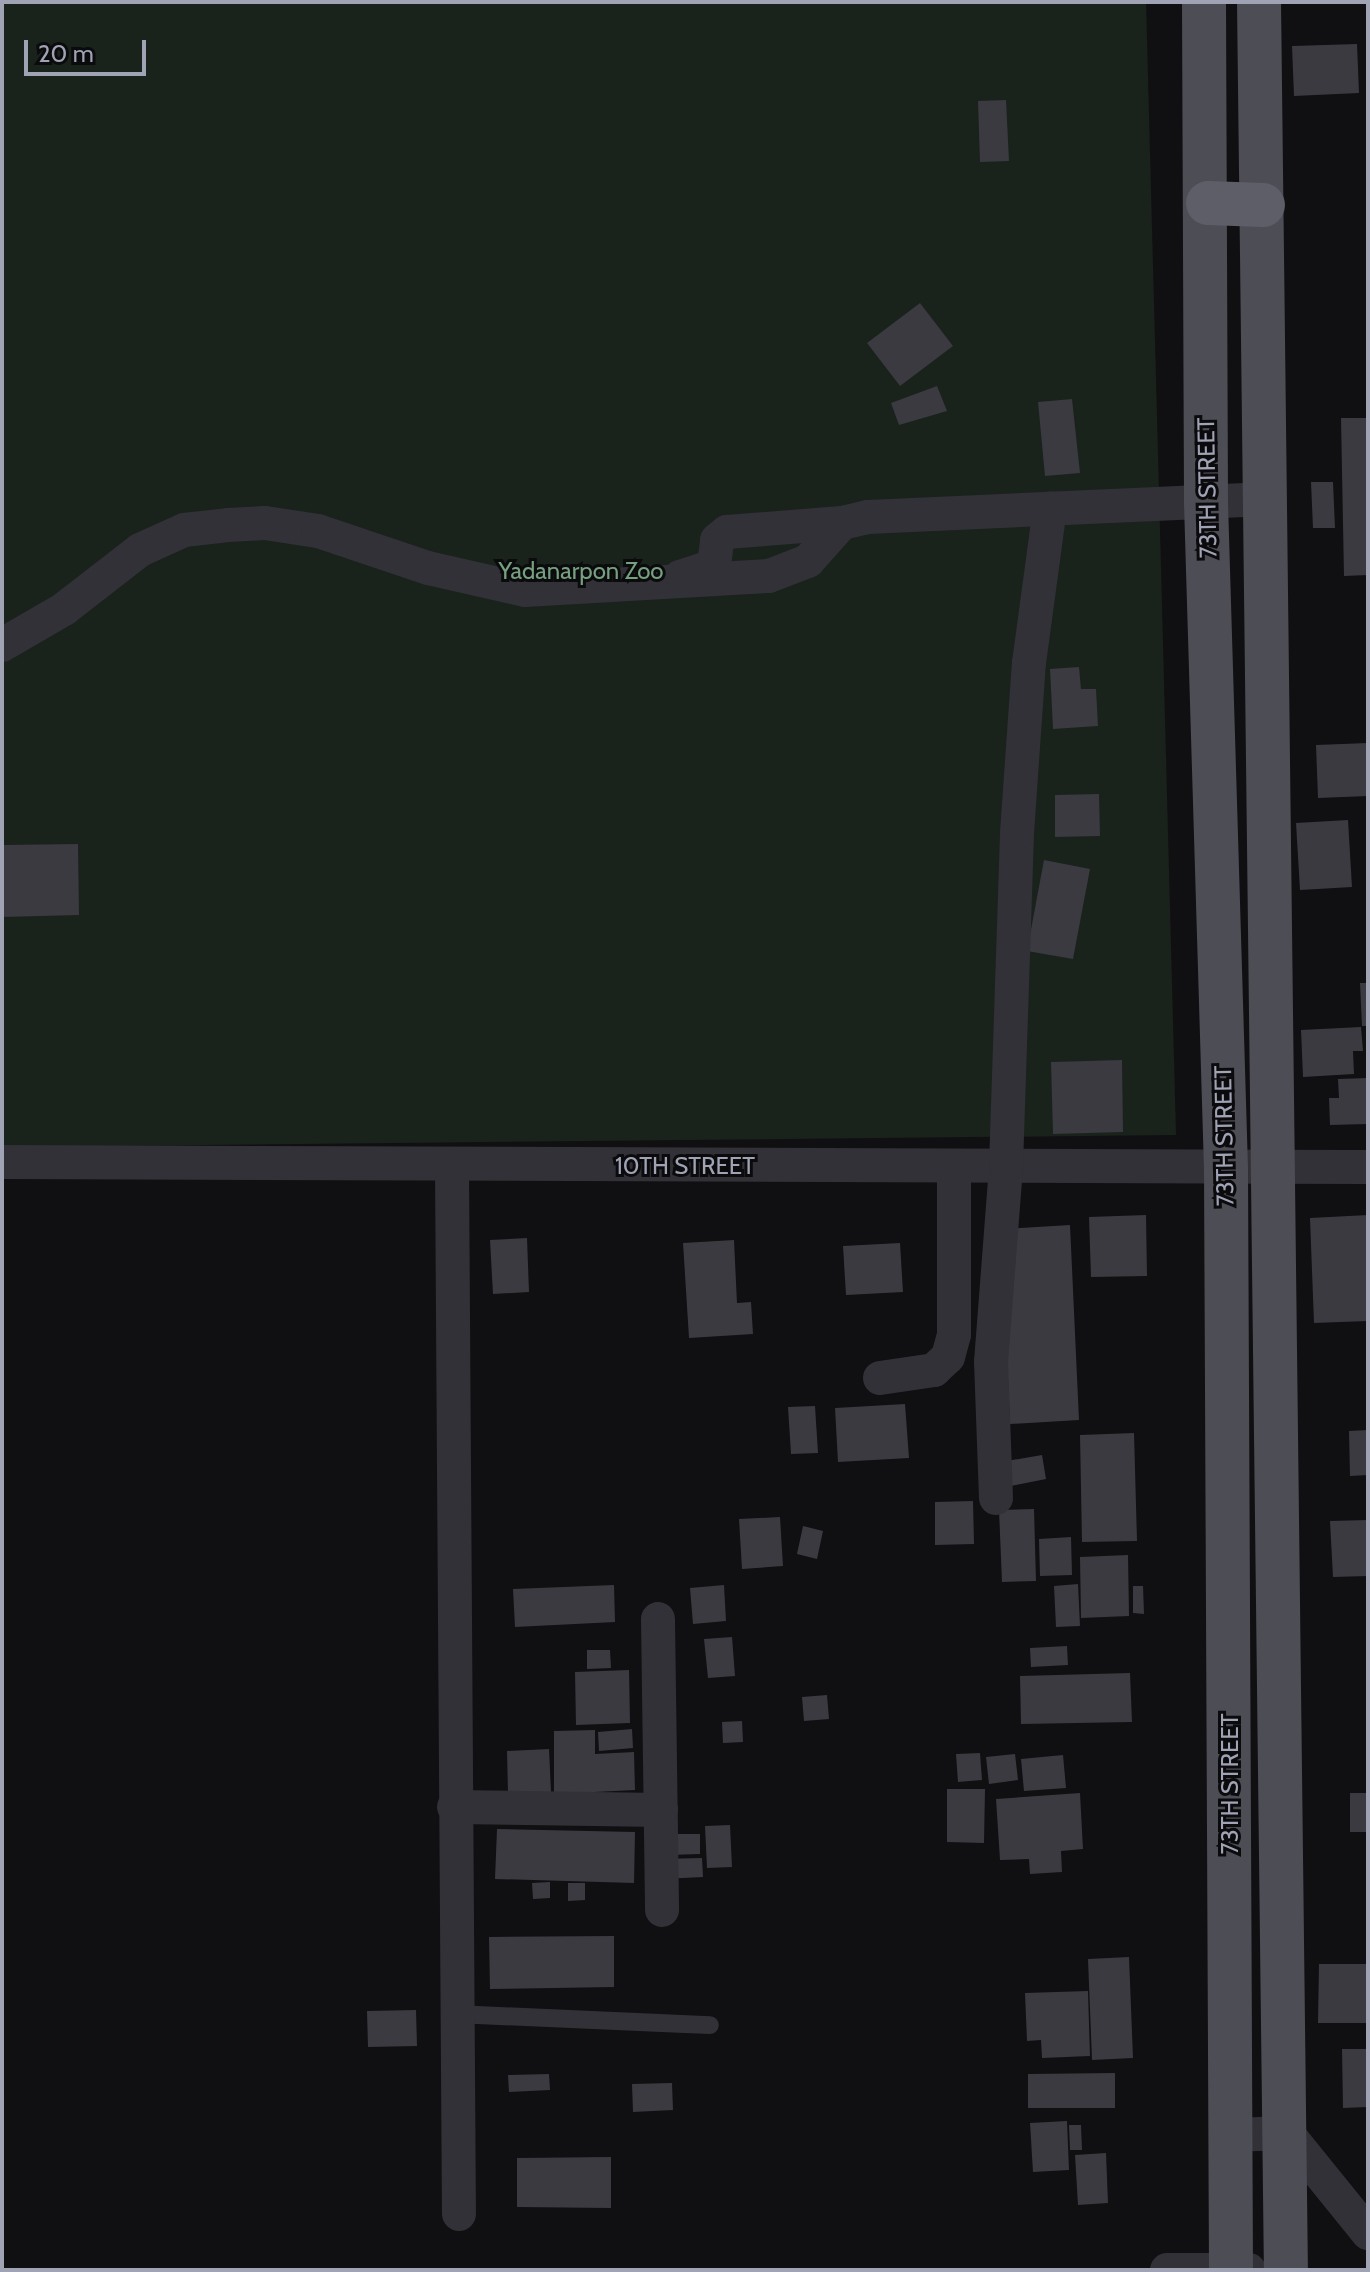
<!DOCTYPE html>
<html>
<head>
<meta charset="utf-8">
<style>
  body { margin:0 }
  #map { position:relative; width:1370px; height:2272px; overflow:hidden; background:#101012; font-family:Cabin,sans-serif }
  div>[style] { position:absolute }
  .green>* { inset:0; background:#1a221c }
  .building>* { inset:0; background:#3a3a40 }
  .lane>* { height:18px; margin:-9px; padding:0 9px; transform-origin:9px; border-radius:9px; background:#313137 }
  .street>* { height:34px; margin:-17px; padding:0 17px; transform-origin:17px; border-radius:17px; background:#313137 }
  .primary>* { height:44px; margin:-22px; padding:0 22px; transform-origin:22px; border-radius:22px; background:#4d4d56 }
  .highway>* { height:44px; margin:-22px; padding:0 22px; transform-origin:22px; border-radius:22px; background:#5d5e68 }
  span { translate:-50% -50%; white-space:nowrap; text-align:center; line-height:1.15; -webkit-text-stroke:6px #0b0b0d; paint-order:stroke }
  .street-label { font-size:24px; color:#a0a3b4 }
  .park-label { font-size:24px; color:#76a07f }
  .frame { position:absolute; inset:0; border:4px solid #a0a3b4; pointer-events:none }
  .scale { position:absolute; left:24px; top:40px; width:122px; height:36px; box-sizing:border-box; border:4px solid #a0a3b4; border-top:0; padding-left:10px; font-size:24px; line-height:28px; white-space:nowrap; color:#a0a3b4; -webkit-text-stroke:6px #0b0b0d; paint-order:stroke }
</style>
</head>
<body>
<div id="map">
  <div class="green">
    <i style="clip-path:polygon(2px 2px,1146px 2px,1176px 1135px,2px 1147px)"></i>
  </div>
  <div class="building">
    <i style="clip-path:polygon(1357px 44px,1359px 93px,1294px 96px,1292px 46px)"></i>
    <i style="clip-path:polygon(1006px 100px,1009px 161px,980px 162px,978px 101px)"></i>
    <i style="clip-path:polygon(920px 303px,953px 346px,900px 386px,867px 343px)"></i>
    <i style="clip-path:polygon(937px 386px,947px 411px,899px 425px,891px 403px)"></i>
    <i style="clip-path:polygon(1072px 399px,1080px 473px,1045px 476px,1038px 402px)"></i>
    <i style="clip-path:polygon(1341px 418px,1368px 418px,1368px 575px,1344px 576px)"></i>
    <i style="clip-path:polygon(1311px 482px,1333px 482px,1335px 528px,1313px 528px)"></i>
    <i style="clip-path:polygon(1079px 667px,1081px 689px,1096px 689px,1098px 726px,1053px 729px,1050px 669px)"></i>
    <i style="clip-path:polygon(1368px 743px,1368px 796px,1318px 798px,1316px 745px)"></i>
    <i style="clip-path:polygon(1099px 794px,1100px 836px,1055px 837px,1055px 795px)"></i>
    <i style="clip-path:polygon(1348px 820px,1352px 887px,1300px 890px,1296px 823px)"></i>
    <i style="clip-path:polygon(78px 844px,79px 915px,2px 917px,2px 845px)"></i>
    <i style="clip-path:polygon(1044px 860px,1090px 869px,1073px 959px,1027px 951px)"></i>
    <i style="clip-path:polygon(1360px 983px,1368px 983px,1368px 1026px,1362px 1026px)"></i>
    <i style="clip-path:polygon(1361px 1027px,1363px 1051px,1353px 1051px,1354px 1074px,1303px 1077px,1301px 1030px)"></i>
    <i style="clip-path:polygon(1122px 1060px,1123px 1132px,1053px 1134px,1051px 1062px)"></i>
    <i style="clip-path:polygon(1368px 1078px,1368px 1124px,1330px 1125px,1329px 1098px,1339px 1098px,1338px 1079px)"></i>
    <i style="clip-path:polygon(1146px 1215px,1147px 1276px,1091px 1277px,1089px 1217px)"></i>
    <i style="clip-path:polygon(1368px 1215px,1368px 1321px,1314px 1323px,1310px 1218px)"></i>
    <i style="clip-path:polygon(1070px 1225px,1079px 1420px,1010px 1424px,1001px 1229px)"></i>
    <i style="clip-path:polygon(527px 1238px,529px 1292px,493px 1294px,490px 1240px)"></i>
    <i style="clip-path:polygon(734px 1240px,737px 1303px,751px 1302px,753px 1334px,689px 1338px,683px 1243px)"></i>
    <i style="clip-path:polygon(900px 1243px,903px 1292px,846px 1295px,843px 1246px)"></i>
    <i style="clip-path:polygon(905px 1404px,909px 1458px,838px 1462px,835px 1408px)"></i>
    <i style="clip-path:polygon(815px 1406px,818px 1453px,791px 1454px,788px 1407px)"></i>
    <i style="clip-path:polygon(1368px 1430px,1368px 1475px,1350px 1476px,1349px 1431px)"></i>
    <i style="clip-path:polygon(1134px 1433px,1137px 1541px,1082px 1542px,1080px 1435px)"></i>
    <i style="clip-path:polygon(1042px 1455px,1046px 1479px,1011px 1486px,1007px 1461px)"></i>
    <i style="clip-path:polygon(973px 1501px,974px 1544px,935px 1545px,935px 1502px)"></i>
    <i style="clip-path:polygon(1034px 1509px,1036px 1581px,1002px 1582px,999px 1510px)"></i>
    <i style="clip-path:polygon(780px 1517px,783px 1566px,742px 1569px,739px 1519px)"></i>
    <i style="clip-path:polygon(1368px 1520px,1368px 1576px,1333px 1577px,1330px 1521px)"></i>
    <i style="clip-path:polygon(803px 1526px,823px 1531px,817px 1559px,797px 1554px)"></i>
    <i style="clip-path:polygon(1071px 1537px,1072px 1575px,1040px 1576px,1039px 1539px)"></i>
    <i style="clip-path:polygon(1128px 1555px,1129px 1616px,1081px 1618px,1080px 1557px)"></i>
    <i style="clip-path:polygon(1078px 1584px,1080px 1626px,1056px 1627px,1054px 1586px)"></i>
    <i style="clip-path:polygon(614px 1585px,615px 1622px,515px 1627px,513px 1589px)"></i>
    <i style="clip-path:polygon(724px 1585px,726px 1621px,693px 1624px,690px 1588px)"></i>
    <i style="clip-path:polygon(1133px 1586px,1143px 1586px,1144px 1614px,1133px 1613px)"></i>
    <i style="clip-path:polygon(732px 1637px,735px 1676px,708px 1678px,704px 1639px)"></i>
    <i style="clip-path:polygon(1067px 1646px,1068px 1665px,1031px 1667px,1030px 1648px)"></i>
    <i style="clip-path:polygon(587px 1650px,610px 1650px,611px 1668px,587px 1669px)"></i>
    <i style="clip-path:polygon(629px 1670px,630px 1723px,576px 1725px,575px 1672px)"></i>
    <i style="clip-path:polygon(1130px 1673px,1132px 1722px,1021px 1724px,1020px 1676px)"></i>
    <i style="clip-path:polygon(827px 1695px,829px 1719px,804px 1721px,802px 1697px)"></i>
    <i style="clip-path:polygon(742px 1721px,743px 1742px,723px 1743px,722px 1722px)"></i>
    <i style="clip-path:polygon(632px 1729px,633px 1748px,599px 1751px,598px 1732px)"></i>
    <i style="clip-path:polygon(595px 1730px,595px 1754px,634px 1752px,635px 1790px,554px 1794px,554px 1731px)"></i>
    <i style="clip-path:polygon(549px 1749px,551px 1792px,508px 1793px,507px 1751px)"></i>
    <i style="clip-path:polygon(980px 1753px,982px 1780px,958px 1782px,956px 1754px)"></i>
    <i style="clip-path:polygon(1015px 1754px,1018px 1780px,989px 1784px,986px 1757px)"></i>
    <i style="clip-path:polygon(1063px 1755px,1066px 1788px,1024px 1791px,1021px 1759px)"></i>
    <i style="clip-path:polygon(947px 1789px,985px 1789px,984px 1843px,947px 1842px)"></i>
    <i style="clip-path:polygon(1080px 1793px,1083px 1849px,1061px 1851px,1062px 1872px,1030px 1874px,1029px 1859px,1000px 1860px,996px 1799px)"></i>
    <i style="clip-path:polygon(1350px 1793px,1368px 1793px,1368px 1832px,1350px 1832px)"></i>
    <i style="clip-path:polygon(730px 1825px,732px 1867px,707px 1868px,705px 1826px)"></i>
    <i style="clip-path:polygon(497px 1829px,635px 1832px,634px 1883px,495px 1879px)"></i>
    <i style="clip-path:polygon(669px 1834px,700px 1834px,700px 1854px,669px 1855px)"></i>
    <i style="clip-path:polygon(702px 1858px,703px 1877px,663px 1879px,661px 1859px)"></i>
    <i style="clip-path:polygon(550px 1882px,550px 1898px,533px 1899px,532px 1883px)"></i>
    <i style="clip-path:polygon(568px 1883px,585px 1883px,585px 1900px,568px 1901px)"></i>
    <i style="clip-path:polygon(614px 1936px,614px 1987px,490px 1989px,489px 1937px)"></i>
    <i style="clip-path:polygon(1129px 1957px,1133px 2058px,1092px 2060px,1088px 1959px)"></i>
    <i style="clip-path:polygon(1319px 1964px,1368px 1964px,1368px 2023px,1318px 2023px)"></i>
    <i style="clip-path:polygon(1088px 1991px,1090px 2056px,1042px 2058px,1041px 2040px,1027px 2041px,1025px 1993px)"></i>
    <i style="clip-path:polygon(416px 2010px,417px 2046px,368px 2047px,367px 2011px)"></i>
    <i style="clip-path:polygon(1342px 2049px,1368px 2049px,1368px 2107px,1343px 2108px)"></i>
    <i style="clip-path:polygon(1115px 2073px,1115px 2108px,1028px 2108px,1028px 2074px)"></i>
    <i style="clip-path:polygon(549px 2074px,550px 2090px,509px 2092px,508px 2075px)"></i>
    <i style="clip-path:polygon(672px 2083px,673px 2110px,633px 2112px,632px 2084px)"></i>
    <i style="clip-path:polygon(1067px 2121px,1069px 2170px,1033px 2172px,1030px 2123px)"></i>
    <i style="clip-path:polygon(1069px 2125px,1081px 2125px,1082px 2150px,1070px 2150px)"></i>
    <i style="clip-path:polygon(1106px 2153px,1108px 2203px,1078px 2205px,1075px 2155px)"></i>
    <i style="clip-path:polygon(611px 2157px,611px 2208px,517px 2207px,517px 2158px)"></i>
  </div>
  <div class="lane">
    <i style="left:455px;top:2014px;width:255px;rotate:2.5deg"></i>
  </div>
  <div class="street">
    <i style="left:680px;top:577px;width:36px;rotate:-18deg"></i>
    <i style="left:714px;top:566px;width:26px;rotate:-83deg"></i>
    <i style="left:717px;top:540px;width:13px;rotate:-39deg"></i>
    <i style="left:727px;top:532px;width:115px;rotate:-4.5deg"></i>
    <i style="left:2px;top:645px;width:72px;rotate:-30.1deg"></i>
    <i style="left:64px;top:609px;width:96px;rotate:-37.8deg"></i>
    <i style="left:140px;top:550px;width:48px;rotate:-24.4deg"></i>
    <i style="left:184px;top:530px;width:44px;rotate:-6.5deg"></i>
    <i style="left:228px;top:525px;width:37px;rotate:-3deg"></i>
    <i style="left:265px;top:523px;width:54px;rotate:8.6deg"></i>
    <i style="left:318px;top:531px;width:116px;rotate:18.6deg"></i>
    <i style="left:428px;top:568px;width:99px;rotate:12.8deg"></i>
    <i style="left:525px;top:590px;width:244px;rotate:-3.3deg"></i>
    <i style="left:769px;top:576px;width:42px;rotate:-21deg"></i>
    <i style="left:808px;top:561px;width:51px;rotate:-48.2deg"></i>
    <i style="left:842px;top:523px;width:27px;rotate:-13deg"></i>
    <i style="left:868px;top:517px;width:399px;rotate:-2.6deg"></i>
    <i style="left:2px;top:1162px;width:1366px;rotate:0.21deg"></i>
    <i style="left:452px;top:1166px;width:1048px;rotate:89.62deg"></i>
    <i style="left:880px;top:1378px;width:55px;rotate:-8.4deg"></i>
    <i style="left:934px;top:1370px;width:19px;rotate:-43deg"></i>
    <i style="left:948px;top:1357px;width:23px;rotate:-75deg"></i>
    <i style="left:954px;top:1335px;width:168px;rotate:-90deg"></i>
    <i style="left:996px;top:1498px;width:136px;rotate:-92.1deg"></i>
    <i style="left:991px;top:1362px;width:197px;rotate:-85.6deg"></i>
    <i style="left:1006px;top:1166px;width:333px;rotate:-88.1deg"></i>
    <i style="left:1017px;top:833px;width:170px;rotate:-86deg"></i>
    <i style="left:1029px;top:663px;width:156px;rotate:-82.3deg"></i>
    <i style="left:658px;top:1619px;width:291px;rotate:89.2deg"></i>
    <i style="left:454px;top:1807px;width:207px;rotate:0.8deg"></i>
    <i style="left:1232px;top:2135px;width:55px;rotate:-2.1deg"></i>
    <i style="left:1287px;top:2133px;width:129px;rotate:51deg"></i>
    <i style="left:1167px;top:2270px;width:82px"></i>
  </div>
  <div class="primary">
    <i style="left:1204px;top:2px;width:501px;rotate:89.77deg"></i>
    <i style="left:1206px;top:503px;width:667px;rotate:88.28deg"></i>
    <i style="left:1226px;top:1170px;width:1100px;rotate:89.74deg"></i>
    <i style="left:1259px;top:2px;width:2268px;rotate:89.32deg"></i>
  </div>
  <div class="highway">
    <i style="left:1208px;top:203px;width:55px;rotate:2.1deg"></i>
  </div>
  <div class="street-label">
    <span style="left:1207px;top:488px;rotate:-91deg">73TH STREET</span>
    <span style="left:1224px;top:1136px;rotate:-91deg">73TH STREET</span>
    <span style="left:685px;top:1166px">10TH STREET</span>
    <span style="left:1230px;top:1784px;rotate:-90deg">73TH STREET</span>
  </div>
  <div class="park-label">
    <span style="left:581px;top:571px">Yadanarpon Zoo</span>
  </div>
  <div class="frame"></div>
  <div class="scale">20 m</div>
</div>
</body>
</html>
